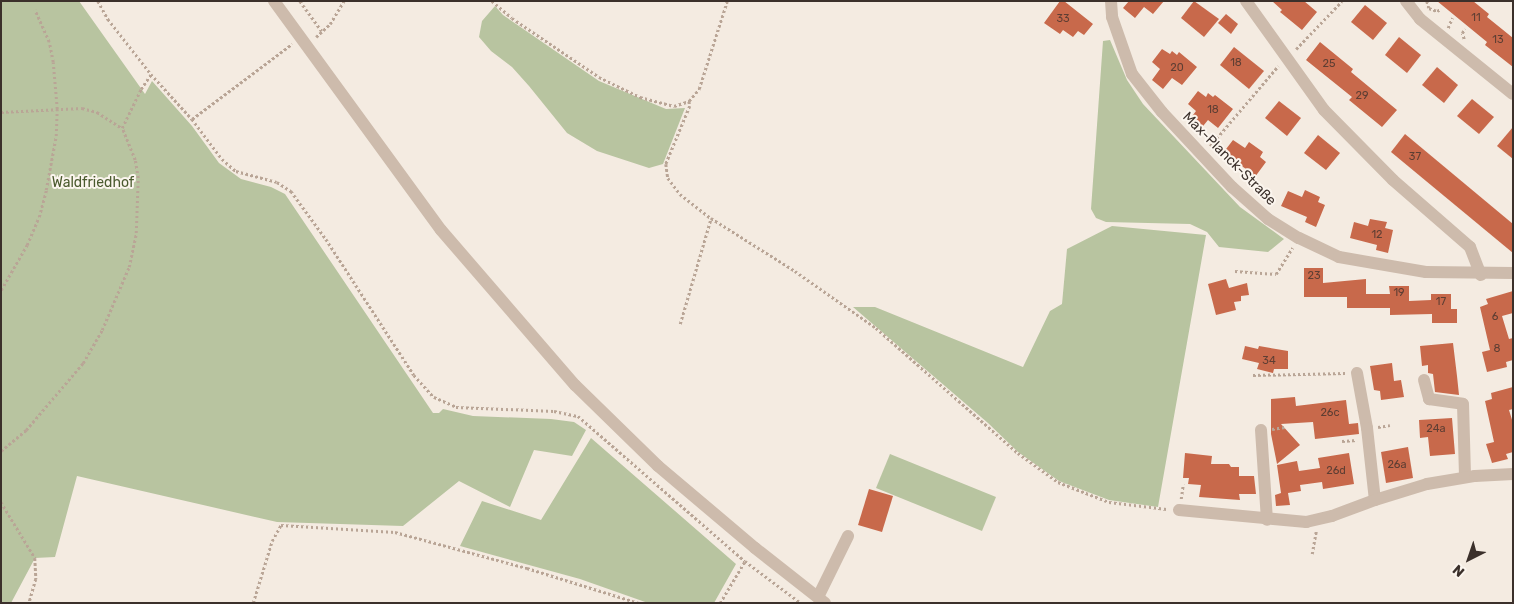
<!DOCTYPE html>
<html>
<head>
<meta charset="utf-8">
<style>
  body { margin:0 }
  #map { position:relative; width:1514px; height:604px; overflow:hidden; background:#f4ebe1; font-family:Rubik,sans-serif }
  div>[style] { position:absolute }
  .green>* { inset:0; background:#b8c4a0 }
  .building>* { inset:0; background:#c8694b }
  .path>* { height:2.5px; margin-top:-1.25px; transform-origin:0; background:repeating-linear-gradient(90deg,#b9a596 0 2.5px,transparent 0 5px) }
  .minor>* { height:12px; margin:-6px; padding:0 6px; transform-origin:6px; border-radius:6px; background:#cdbbac }
  span { translate:-50% -50%; white-space:nowrap; text-align:center; line-height:1.15; -webkit-text-stroke:4px #fbf5ee; paint-order:stroke }
  .number-label { font-size:11px; color:#5e3e33 }
  .number-label span { -webkit-text-stroke-width:0 }
  .street-label { font-size:14px; color:#3b302b }
  .park-label { font-size:14px; color:#4a5a2e }
  .frame { position:absolute; inset:0; border:2px solid #3b302b; pointer-events:none }
  .north { position:absolute; left:1444px; top:534px; width:50px; height:50px; -webkit-text-stroke:4px #fbf5ee; paint-order:stroke; rotate:221deg; font-size:14px; font-weight:700; line-height:20px; text-align:center; color:#3b302b }
  .north::after { content:''; display:block; margin:auto; width:18px; height:22px; background:#3b302b; clip-path:polygon(50% 0,100% 100%,50% 72%,0 100%) }
</style>
</head>
<body>
<div id="map">
  <div class="green">
    <i style="clip-path:polygon(1px 1px,79px 1px,145px 94px,152px 81px,192px 126px,219px 163px,241px 179px,271px 187px,285px 194px,433px 413px,439px 413px,443px 409px,473px 416px,551px 419px,574px 422px,586px 430px,572px 456px,534px 450px,510px 507px,459px 481px,403px 526px,277px 522px,77px 476px,55px 557px,35px 558px,11px 603px,1px 603px)"></i>
    <i style="clip-path:polygon(495px 6px,503px 15px,599px 81px,666px 109px,685px 108px,663px 164px,649px 168px,597px 151px,567px 133px,529px 86px,512px 67px,491px 51px,479px 37px,482px 21px)"></i>
    <i style="clip-path:polygon(1110px 40px,1127px 80px,1143px 104px,1240px 207px,1284px 239px,1268px 252px,1219px 247px,1207px 232px,1190px 224px,1106px 222px,1096px 218px,1091px 209px,1103px 41px)"></i>
    <i style="clip-path:polygon(1112px 226px,1206px 235px,1158px 507px,1109px 500px,1059px 481px,1018px 452px,988px 423px,853px 307px,875px 307px,1023px 367px,1050px 311px,1062px 304px,1067px 249px)"></i>
    <i style="clip-path:polygon(591px 438px,736px 564px,714px 603px,648px 603px,580px 579px,460px 546px,482px 501px,541px 520px)"></i>
    <i style="clip-path:polygon(890px 454px,996px 497px,982px 531px,876px 488px)"></i>
  </div>
  <div class="building">
    <i style="clip-path:polygon(1060px 1px,1064px 1px,1093px 24px,1084px 35px,1078px 31px,1073px 37px,1063px 30px,1060px 34px,1044px 23px)"></i>
    <i style="clip-path:polygon(1129px 1px,1164px 1px,1153px 14px,1144px 7px,1135px 18px,1123px 8px)"></i>
    <i style="clip-path:polygon(1194px 1px,1219px 19px,1204px 37px,1181px 18px)"></i>
    <i style="clip-path:polygon(1272px 1px,1304px 1px,1317px 12px,1302px 30px,1280px 12px,1282px 10px)"></i>
    <i style="clip-path:polygon(1437px 1px,1473px 1px,1489px 14px,1487px 17px,1513px 38px,1513px 67px,1485px 45px,1487px 42px)"></i>
    <i style="clip-path:polygon(1365px 5px,1387px 23px,1373px 40px,1351px 22px)"></i>
    <i style="clip-path:polygon(1226px 14px,1238px 24px,1231px 34px,1218px 23px)"></i>
    <i style="clip-path:polygon(1399px 37px,1421px 55px,1407px 73px,1385px 55px)"></i>
    <i style="clip-path:polygon(1320px 42px,1353px 69px,1351px 72px,1397px 110px,1382px 127px,1349px 100px,1352px 97px,1306px 60px)"></i>
    <i style="clip-path:polygon(1234px 47px,1264px 71px,1249px 89px,1220px 65px)"></i>
    <i style="clip-path:polygon(1162px 49px,1170px 54px,1172px 51px,1177px 55px,1179px 52px,1197px 67px,1182px 85px,1172px 78px,1163px 89px,1152px 80px,1160px 69px,1152px 62px)"></i>
    <i style="clip-path:polygon(1437px 67px,1458px 85px,1444px 103px,1422px 85px)"></i>
    <i style="clip-path:polygon(1198px 91px,1206px 97px,1208px 93px,1213px 97px,1215px 95px,1233px 109px,1218px 128px,1208px 120px,1199px 131px,1188px 122px,1196px 111px,1188px 104px)"></i>
    <i style="clip-path:polygon(1472px 99px,1494px 117px,1479px 134px,1457px 116px)"></i>
    <i style="clip-path:polygon(1279px 101px,1301px 118px,1287px 136px,1265px 118px)"></i>
    <i style="clip-path:polygon(1513px 127px,1513px 159px,1497px 146px)"></i>
    <i style="clip-path:polygon(1405px 134px,1513px 224px,1513px 253px,1391px 152px)"></i>
    <i style="clip-path:polygon(1318px 135px,1340px 153px,1326px 170px,1304px 153px)"></i>
    <i style="clip-path:polygon(1233px 140px,1245px 148px,1249px 142px,1263px 152px,1260px 157px,1266px 162px,1252px 181px,1242px 174px,1246px 169px,1223px 153px)"></i>
    <i style="clip-path:polygon(1305px 190px,1320px 197px,1318px 202px,1325px 205px,1316px 227px,1305px 222px,1307px 217px,1281px 206px,1288px 191px,1302px 197px)"></i>
    <i style="clip-path:polygon(1370px 219px,1387px 222px,1385px 228px,1393px 230px,1388px 253px,1376px 250px,1377px 245px,1350px 238px,1354px 222px,1368px 226px)"></i>
    <i style="clip-path:polygon(1304px 268px,1323px 268px,1323px 283px,1366px 279px,1366px 294px,1390px 294px,1389px 286px,1409px 286px,1409px 301px,1431px 300px,1431px 294px,1451px 294px,1451px 309px,1457px 309px,1457px 323px,1432px 323px,1432px 314px,1390px 315px,1390px 308px,1347px 308px,1347px 297px,1304px 297px)"></i>
    <i style="clip-path:polygon(1226px 279px,1229px 288px,1247px 283px,1249px 295px,1241px 296px,1241px 301px,1234px 302px,1236px 310px,1216px 315px,1208px 284px)"></i>
    <i style="clip-path:polygon(1513px 291px,1513px 313px,1502px 316px,1509px 339px,1513px 338px,1513px 360px,1506px 362px,1507px 367px,1487px 372px,1482px 352px,1490px 350px,1480px 307px,1488px 304px,1486px 299px)"></i>
    <i style="clip-path:polygon(1453px 343px,1457px 376px,1459px 395px,1435px 392px,1433px 374px,1428px 373px,1428px 365px,1422px 366px,1420px 346px)"></i>
    <i style="clip-path:polygon(1245px 346px,1258px 349px,1259px 346px,1288px 351px,1288px 369px,1274px 369px,1273px 373px,1257px 369px,1259px 363px,1242px 359px)"></i>
    <i style="clip-path:polygon(1392px 363px,1394px 381px,1401px 380px,1404px 397px,1381px 400px,1380px 391px,1374px 390px,1370px 366px)"></i>
    <i style="clip-path:polygon(1513px 387px,1513px 409px,1509px 410px,1513px 423px,1513px 452px,1506px 454px,1508px 459px,1492px 463px,1486px 444px,1494px 442px,1485px 401px,1492px 399px,1491px 393px)"></i>
    <i style="clip-path:polygon(1295px 397px,1296px 406px,1346px 400px,1349px 424px,1358px 423px,1359px 434px,1315px 439px,1313px 422px,1281px 424px,1300px 445px,1277px 464px,1271px 434px,1271px 399px)"></i>
    <i style="clip-path:polygon(1452px 418px,1455px 454px,1430px 456px,1428px 437px,1420px 438px,1419px 420px)"></i>
    <i style="clip-path:polygon(1408px 447px,1413px 478px,1386px 483px,1381px 452px)"></i>
    <i style="clip-path:polygon(1185px 453px,1212px 456px,1211px 464px,1229px 464px,1231px 467px,1239px 467px,1239px 476px,1254px 476px,1256px 494px,1239px 494px,1240px 500px,1199px 497px,1201px 485px,1188px 484px,1189px 478px,1183px 478px)"></i>
    <i style="clip-path:polygon(1349px 453px,1354px 484px,1323px 489px,1322px 482px,1300px 485px,1301px 491px,1288px 493px,1290px 505px,1276px 506px,1275px 495px,1281px 493px,1277px 465px,1297px 461px,1299px 471px,1320px 468px,1318px 458px)"></i>
    <i style="clip-path:polygon(869px 489px,893px 496px,882px 532px,858px 525px)"></i>
  </div>
  <div class="path">
    <i style="left:98px;top:1px;width:21px;rotate:61deg"></i>
    <i style="left:108px;top:19px;width:70px;rotate:52deg"></i>
    <i style="left:151px;top:74px;width:61px;rotate:47.7deg"></i>
    <i style="left:192px;top:119px;width:50px;rotate:53.1deg"></i>
    <i style="left:222px;top:159px;width:18px;rotate:41deg"></i>
    <i style="left:236px;top:171px;width:42px;rotate:15deg"></i>
    <i style="left:277px;top:182px;width:17px;rotate:33deg"></i>
    <i style="left:291px;top:191px;width:59px;rotate:53.9deg"></i>
    <i style="left:326px;top:239px;width:162px;rotate:57.1deg"></i>
    <i style="left:414px;top:375px;width:30px;rotate:48deg"></i>
    <i style="left:434px;top:397px;width:24px;rotate:24deg"></i>
    <i style="left:456px;top:407px;width:98px;rotate:2.3deg"></i>
    <i style="left:554px;top:411px;width:25px;rotate:12deg"></i>
    <i style="left:578px;top:416px;width:221px;rotate:41deg"></i>
    <i style="left:745px;top:561px;width:70px;rotate:36.9deg"></i>
    <i style="left:300px;top:1px;width:37px;rotate:54deg"></i>
    <i style="left:492px;top:1px;width:26px;rotate:40deg"></i>
    <i style="left:512px;top:18px;width:105px;rotate:34.1deg"></i>
    <i style="left:599px;top:77px;width:46px;rotate:26deg"></i>
    <i style="left:640px;top:97px;width:35px;rotate:15deg"></i>
    <i style="left:674px;top:106px;width:16px;rotate:-18deg"></i>
    <i style="left:689px;top:101px;width:16px;rotate:-50deg"></i>
    <i style="left:699px;top:89px;width:92px;rotate:-72.3deg"></i>
    <i style="left:1427px;top:1px;width:7px;rotate:74deg"></i>
    <i style="left:1429px;top:8px;width:9px;rotate:21deg"></i>
    <i style="left:1437px;top:11px;width:4px;rotate:-27deg"></i>
    <i style="left:1448px;top:28px;width:11px;rotate:-68deg"></i>
    <i style="left:316px;top:37px;width:19px;rotate:-43deg"></i>
    <i style="left:330px;top:24px;width:27px;rotate:-59deg"></i>
    <i style="left:1464px;top:39px;width:6px;rotate:-108deg"></i>
    <i style="left:1462px;top:33px;width:5px;rotate:-53deg"></i>
    <i style="left:1296px;top:49px;width:66px;rotate:-46.2deg"></i>
    <i style="left:689px;top:101px;width:5px;rotate:79deg"></i>
    <i style="left:690px;top:106px;width:63px;rotate:112.5deg"></i>
    <i style="left:666px;top:164px;width:14px;rotate:82deg"></i>
    <i style="left:668px;top:178px;width:20px;rotate:53deg"></i>
    <i style="left:680px;top:194px;width:39px;rotate:38deg"></i>
    <i style="left:711px;top:218px;width:99px;rotate:32.2deg"></i>
    <i style="left:795px;top:271px;width:99px;rotate:35.1deg"></i>
    <i style="left:876px;top:328px;width:189px;rotate:41.4deg"></i>
    <i style="left:1018px;top:453px;width:49px;rotate:35.9deg"></i>
    <i style="left:1058px;top:482px;width:55px;rotate:21.4deg"></i>
    <i style="left:1109px;top:502px;width:58px;rotate:6.9deg"></i>
    <i style="left:1px;top:112px;width:81px;rotate:-2.8deg"></i>
    <i style="left:82px;top:108px;width:16px;rotate:15deg"></i>
    <i style="left:97px;top:112px;width:30px;rotate:33deg"></i>
    <i style="left:122px;top:128px;width:43px;rotate:-64deg"></i>
    <i style="left:141px;top:89px;width:18px;rotate:-56deg"></i>
    <i style="left:192px;top:119px;width:125px;rotate:-36.9deg"></i>
    <i style="left:1210px;top:146px;width:105px;rotate:-49.6deg"></i>
    <i style="left:1235px;top:271px;width:41px;rotate:4.2deg"></i>
    <i style="left:1276px;top:274px;width:31px;rotate:-58deg"></i>
    <i style="left:1px;top:290px;width:52px;rotate:-60deg"></i>
    <i style="left:27px;top:245px;width:30px;rotate:-67deg"></i>
    <i style="left:39px;top:217px;width:28px;rotate:-75deg"></i>
    <i style="left:46px;top:190px;width:55px;rotate:-79.5deg"></i>
    <i style="left:56px;top:136px;width:27px;rotate:-88deg"></i>
    <i style="left:57px;top:109px;width:47px;rotate:-94.9deg"></i>
    <i style="left:53px;top:62px;width:20px;rotate:-101deg"></i>
    <i style="left:49px;top:42px;width:35px;rotate:-114deg"></i>
    <i style="left:680px;top:324px;width:110px;rotate:-73.7deg"></i>
    <i style="left:1253px;top:375px;width:92px;rotate:-1.2deg"></i>
    <i style="left:1378px;top:427px;width:12px;rotate:-9deg"></i>
    <i style="left:1272px;top:429px;width:13px;rotate:-9deg"></i>
    <i style="left:1342px;top:441px;width:15px;rotate:-4deg"></i>
    <i style="left:1px;top:451px;width:33px;rotate:-40deg"></i>
    <i style="left:26px;top:430px;width:88px;rotate:-49.6deg"></i>
    <i style="left:83px;top:363px;width:38px;rotate:-60deg"></i>
    <i style="left:102px;top:330px;width:69px;rotate:-66.8deg"></i>
    <i style="left:129px;top:267px;width:35px;rotate:-78deg"></i>
    <i style="left:136px;top:233px;width:55px;rotate:-87.9deg"></i>
    <i style="left:138px;top:178px;width:18px;rotate:-99deg"></i>
    <i style="left:135px;top:160px;width:35px;rotate:-112deg"></i>
    <i style="left:1181px;top:499px;width:15px;rotate:-82deg"></i>
    <i style="left:1px;top:502px;width:66px;rotate:58.7deg"></i>
    <i style="left:35px;top:558px;width:21px;rotate:87deg"></i>
    <i style="left:36px;top:579px;width:25px;rotate:106deg"></i>
    <i style="left:1312px;top:554px;width:23px;rotate:-80deg"></i>
    <i style="left:253px;top:603px;width:65px;rotate:-73deg"></i>
    <i style="left:272px;top:541px;width:18px;rotate:-61deg"></i>
    <i style="left:281px;top:525px;width:114px;rotate:3.5deg"></i>
    <i style="left:395px;top:532px;width:137px;rotate:15.3deg"></i>
    <i style="left:527px;top:568px;width:117px;rotate:17.4deg"></i>
    <i style="left:720px;top:603px;width:49px;rotate:-59.2deg"></i>
  </div>
  <div class="minor">
    <i style="left:274px;top:1px;width:283px;rotate:53.9deg"></i>
    <i style="left:441px;top:230px;width:205px;rotate:49.2deg"></i>
    <i style="left:575px;top:385px;width:116px;rotate:44.3deg"></i>
    <i style="left:658px;top:466px;width:127px;rotate:40.2deg"></i>
    <i style="left:755px;top:548px;width:89px;rotate:38.2deg"></i>
    <i style="left:1111px;top:1px;width:16px;rotate:86deg"></i>
    <i style="left:1112px;top:17px;width:60px;rotate:70.7deg"></i>
    <i style="left:1132px;top:74px;width:48px;rotate:51.7deg"></i>
    <i style="left:1162px;top:112px;width:103px;rotate:47deg"></i>
    <i style="left:1232px;top:187px;width:48px;rotate:41.6deg"></i>
    <i style="left:1268px;top:219px;width:36px;rotate:32deg"></i>
    <i style="left:1299px;top:238px;width:44px;rotate:25.4deg"></i>
    <i style="left:1339px;top:257px;width:88px;rotate:9.8deg"></i>
    <i style="left:1426px;top:272px;width:87px;rotate:0.7deg"></i>
    <i style="left:1246px;top:1px;width:134px;rotate:54.4deg"></i>
    <i style="left:1324px;top:110px;width:98px;rotate:45.4deg"></i>
    <i style="left:1393px;top:180px;width:102px;rotate:41deg"></i>
    <i style="left:1470px;top:247px;width:30px;rotate:69deg"></i>
    <i style="left:1406px;top:1px;width:23px;rotate:52deg"></i>
    <i style="left:1420px;top:19px;width:119px;rotate:38.9deg"></i>
    <i style="left:1357px;top:373px;width:56px;rotate:79.7deg"></i>
    <i style="left:1367px;top:428px;width:72px;rotate:83.7deg"></i>
    <i style="left:1424px;top:380px;width:20px;rotate:75deg"></i>
    <i style="left:1429px;top:399px;width:34px;rotate:8deg"></i>
    <i style="left:1463px;top:404px;width:73px;rotate:88.4deg"></i>
    <i style="left:1261px;top:430px;width:90px;rotate:86.2deg"></i>
    <i style="left:1179px;top:510px;width:128px;rotate:5.4deg"></i>
    <i style="left:1306px;top:522px;width:27px;rotate:-13deg"></i>
    <i style="left:1332px;top:516px;width:46px;rotate:-20.4deg"></i>
    <i style="left:1375px;top:500px;width:54px;rotate:-17.1deg"></i>
    <i style="left:1427px;top:484px;width:49px;rotate:-9.5deg"></i>
    <i style="left:1475px;top:476px;width:38px;rotate:-3deg"></i>
    <i style="left:818px;top:597px;width:68px;rotate:-63.8deg"></i>
  </div>
  <div class="number-label">
    <span style="left:1476px;top:18px">11</span>
    <span style="left:1063px;top:19px">33</span>
    <span style="left:1498px;top:40px">13</span>
    <span style="left:1236px;top:63px">18</span>
    <span style="left:1329px;top:64px">25</span>
    <span style="left:1177px;top:68px">20</span>
    <span style="left:1362px;top:96px">29</span>
    <span style="left:1213px;top:110px">18</span>
    <span style="left:1415px;top:157px">37</span>
    <span style="left:1377px;top:235px">12</span>
    <span style="left:1314px;top:276px">23</span>
    <span style="left:1399px;top:293px">19</span>
    <span style="left:1441px;top:302px">17</span>
    <span style="left:1495px;top:317px">6</span>
    <span style="left:1497px;top:349px">8</span>
    <span style="left:1269px;top:361px">34</span>
    <span style="left:1330px;top:413px">26c</span>
    <span style="left:1436px;top:429px">24a</span>
    <span style="left:1397px;top:465px">26a</span>
    <span style="left:1336px;top:471px">26d</span>
  </div>
  <div class="street-label">
    <span style="left:1229px;top:159px;rotate:45deg">Max-Planck-Straße</span>
  </div>
  <div class="park-label">
    <span style="left:93px;top:183px">Waldfriedhof</span>
  </div>
  <div class="frame"></div>
  <div class="north">N</div>
</div>
</body>
</html>
